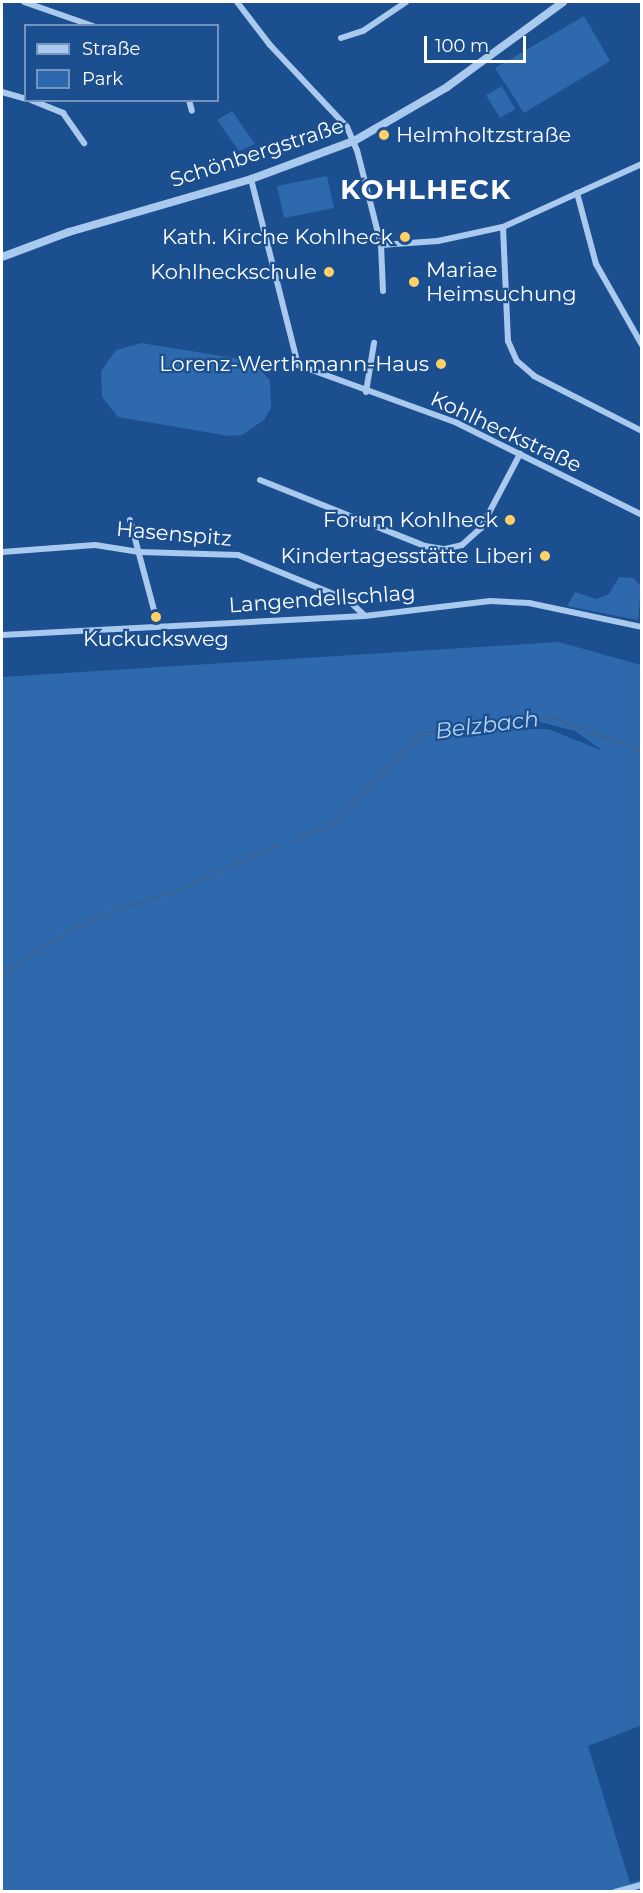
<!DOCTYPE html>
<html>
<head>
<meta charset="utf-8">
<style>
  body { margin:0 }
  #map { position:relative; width:643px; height:1893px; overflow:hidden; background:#1b4f8f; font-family:Montserrat,sans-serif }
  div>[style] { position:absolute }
  .green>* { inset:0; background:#2e69ad }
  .stream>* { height:2px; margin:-1px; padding:0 1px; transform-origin:1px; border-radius:1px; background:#3c6290 }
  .minor>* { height:6px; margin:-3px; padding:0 3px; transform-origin:3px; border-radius:3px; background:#a9c9ee }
  .tertiary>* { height:8px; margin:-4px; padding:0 4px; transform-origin:4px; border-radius:4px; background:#a9c9ee }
  .dots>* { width:16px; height:16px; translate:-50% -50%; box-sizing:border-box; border:3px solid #1b4f8f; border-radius:50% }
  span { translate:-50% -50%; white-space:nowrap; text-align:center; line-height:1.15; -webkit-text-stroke:4.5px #1b4f8f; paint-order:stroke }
  .poi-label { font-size:21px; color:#fff }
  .left { translate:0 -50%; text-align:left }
  .right { translate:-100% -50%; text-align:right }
  .street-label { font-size:21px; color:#fff }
  .water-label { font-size:22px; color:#b5d3f5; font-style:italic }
  .district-label { font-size:27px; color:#fff; font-weight:700; letter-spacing:1.5px }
  .frame { position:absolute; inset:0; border:3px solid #fff; pointer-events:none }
  .legend { position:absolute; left:24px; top:24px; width:195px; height:78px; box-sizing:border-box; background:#1b4f8f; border:2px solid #7695bc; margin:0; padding:8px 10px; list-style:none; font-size:18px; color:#fff }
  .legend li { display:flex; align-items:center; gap:12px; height:30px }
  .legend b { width:30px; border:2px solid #7695bc }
  .scale { position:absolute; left:424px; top:36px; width:102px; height:27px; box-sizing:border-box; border:3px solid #fff; border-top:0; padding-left:8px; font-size:18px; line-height:21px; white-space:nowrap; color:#fff; -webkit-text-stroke:4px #1b4f8f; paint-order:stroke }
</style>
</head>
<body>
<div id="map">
  <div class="green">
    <i style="clip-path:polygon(584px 16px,610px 61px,524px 113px,495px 68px)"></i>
    <i style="clip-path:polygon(502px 86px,515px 109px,500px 118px,486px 95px)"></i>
    <i style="clip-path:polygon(232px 111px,255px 144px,239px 151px,217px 120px)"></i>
    <i style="clip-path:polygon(327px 176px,334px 208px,284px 218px,277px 186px)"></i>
    <i style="clip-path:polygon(141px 343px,253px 361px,270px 381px,271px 408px,264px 420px,242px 435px,229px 436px,118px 417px,102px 397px,101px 371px,116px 350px)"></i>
    <i style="clip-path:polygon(619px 577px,634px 578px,641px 587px,638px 620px,567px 606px,575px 592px,596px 599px,609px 594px)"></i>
    <i style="clip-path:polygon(evenodd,559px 642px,641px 665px,641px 765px,635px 763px,642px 766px,642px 1725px,588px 1746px,630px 1883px,641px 1880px,641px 1891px,2px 1891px,2px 677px,559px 642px,528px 719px,575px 731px,603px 751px,548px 729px,469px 729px,528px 719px)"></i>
  </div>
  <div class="stream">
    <i style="left:295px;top:840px;width:43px;rotate:-23.6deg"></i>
    <i style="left:334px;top:823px;width:126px;rotate:-45.6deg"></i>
    <i style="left:422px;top:733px;width:131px;rotate:-7deg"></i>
    <i style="left:552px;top:717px;width:97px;rotate:21.3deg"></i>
    <i style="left:2px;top:975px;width:80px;rotate:-33.3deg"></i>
    <i style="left:69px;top:931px;width:47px;rotate:-24.9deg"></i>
    <i style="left:112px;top:911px;width:59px;rotate:-16.6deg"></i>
    <i style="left:169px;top:894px;width:120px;rotate:-24deg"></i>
  </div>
  <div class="minor">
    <i style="left:24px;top:2px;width:73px;rotate:19.2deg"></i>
    <i style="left:237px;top:2px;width:54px;rotate:52.5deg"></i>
    <i style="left:270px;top:45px;width:112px;rotate:46.8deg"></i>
    <i style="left:347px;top:127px;width:25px;rotate:67deg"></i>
    <i style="left:357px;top:150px;width:98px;rotate:75.8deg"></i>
    <i style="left:381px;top:245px;width:57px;rotate:-4deg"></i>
    <i style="left:438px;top:241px;width:66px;rotate:-12.2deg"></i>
    <i style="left:503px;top:227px;width:153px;rotate:-24.4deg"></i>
    <i style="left:341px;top:38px;width:23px;rotate:-18deg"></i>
    <i style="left:363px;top:31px;width:52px;rotate:-34deg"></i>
    <i style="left:2px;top:92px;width:25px;rotate:16deg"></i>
    <i style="left:31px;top:100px;width:35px;rotate:22deg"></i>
    <i style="left:63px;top:113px;width:37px;rotate:55deg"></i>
    <i style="left:189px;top:100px;width:11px;rotate:75deg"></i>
    <i style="left:251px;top:179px;width:192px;rotate:75.8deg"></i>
    <i style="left:298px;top:365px;width:169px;rotate:20deg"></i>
    <i style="left:457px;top:423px;width:207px;rotate:26.4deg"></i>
    <i style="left:577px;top:193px;width:73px;rotate:75deg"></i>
    <i style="left:596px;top:264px;width:93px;rotate:60.4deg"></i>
    <i style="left:503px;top:227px;width:114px;rotate:87.5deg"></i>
    <i style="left:508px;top:341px;width:22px;rotate:66deg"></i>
    <i style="left:517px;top:361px;width:23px;rotate:41deg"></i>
    <i style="left:534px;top:376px;width:121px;rotate:27deg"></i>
    <i style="left:381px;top:245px;width:46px;rotate:87.5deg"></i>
    <i style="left:366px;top:392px;width:50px;rotate:-80.7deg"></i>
    <i style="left:260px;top:480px;width:178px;rotate:21.8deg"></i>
    <i style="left:425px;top:546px;width:20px;rotate:9deg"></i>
    <i style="left:445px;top:549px;width:17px;rotate:-13deg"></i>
    <i style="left:462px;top:545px;width:25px;rotate:-42deg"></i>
    <i style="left:481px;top:528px;width:84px;rotate:-62.2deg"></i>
    <i style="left:130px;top:520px;width:109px;rotate:75.1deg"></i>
    <i style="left:2px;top:552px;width:93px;rotate:-4.3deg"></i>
    <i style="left:95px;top:545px;width:45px;rotate:9deg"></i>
    <i style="left:139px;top:552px;width:99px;rotate:1.7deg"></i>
    <i style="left:238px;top:555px;width:119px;rotate:22.2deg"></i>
    <i style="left:348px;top:600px;width:23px;rotate:43deg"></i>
    <i style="left:2px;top:635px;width:363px;rotate:-3deg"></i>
    <i style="left:365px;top:616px;width:126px;rotate:-6.8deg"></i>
    <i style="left:490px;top:601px;width:39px;rotate:3deg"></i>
    <i style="left:529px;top:603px;width:116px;rotate:12deg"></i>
    <i style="left:615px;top:1892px;width:28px;rotate:-15deg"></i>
  </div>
  <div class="tertiary">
    <i style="left:2px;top:257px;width:72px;rotate:-20.5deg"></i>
    <i style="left:69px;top:232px;width:190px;rotate:-16.2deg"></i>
    <i style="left:251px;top:179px;width:110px;rotate:-20.3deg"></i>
    <i style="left:354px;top:141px;width:108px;rotate:-30.1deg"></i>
    <i style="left:447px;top:87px;width:144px;rotate:-36.2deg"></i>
  </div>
  <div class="dots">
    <i style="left:384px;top:135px;background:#ffd166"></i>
    <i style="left:405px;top:237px;background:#ffd166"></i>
    <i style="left:329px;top:272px;background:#ffd166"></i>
    <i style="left:414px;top:282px;background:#ffd166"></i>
    <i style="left:441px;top:364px;background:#ffd166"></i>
    <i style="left:510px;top:520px;background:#ffd166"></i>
    <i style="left:545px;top:556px;background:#ffd166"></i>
    <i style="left:156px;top:617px;background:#ffd166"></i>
  </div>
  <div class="poi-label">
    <span class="left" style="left:396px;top:135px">Helmholtzstraße</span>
    <span class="right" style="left:393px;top:237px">Kath. Kirche Kohlheck</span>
    <span class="left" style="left:426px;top:282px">Mariae<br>Heimsuchung</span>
    <span class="right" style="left:317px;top:272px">Kohlheckschule</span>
    <span class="right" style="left:429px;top:364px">Lorenz-Werthmann-Haus</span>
    <span class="right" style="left:498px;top:520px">Forum Kohlheck</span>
    <span class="right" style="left:533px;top:556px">Kindertagesstätte Liberi</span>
    <span style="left:156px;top:639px">Kuckucksweg</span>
  </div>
  <div class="street-label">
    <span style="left:257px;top:153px;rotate:-18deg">Schönbergstraße</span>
    <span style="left:506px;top:432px;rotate:25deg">Kohlheckstraße</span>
    <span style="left:174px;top:534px;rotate:5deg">Hasenspitz</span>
    <span style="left:322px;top:599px;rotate:-4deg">Langendellschlag</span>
  </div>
  <div class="water-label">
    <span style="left:487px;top:725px;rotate:-7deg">Belzbach</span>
  </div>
  <div class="district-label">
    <span style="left:426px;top:190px">KOHLHECK</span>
  </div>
  <div class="frame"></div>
  <ul class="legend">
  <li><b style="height:8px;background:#a9c9ee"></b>Straße</li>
  <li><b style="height:16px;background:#2e69ad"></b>Park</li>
  </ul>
  <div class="scale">100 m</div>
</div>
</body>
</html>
